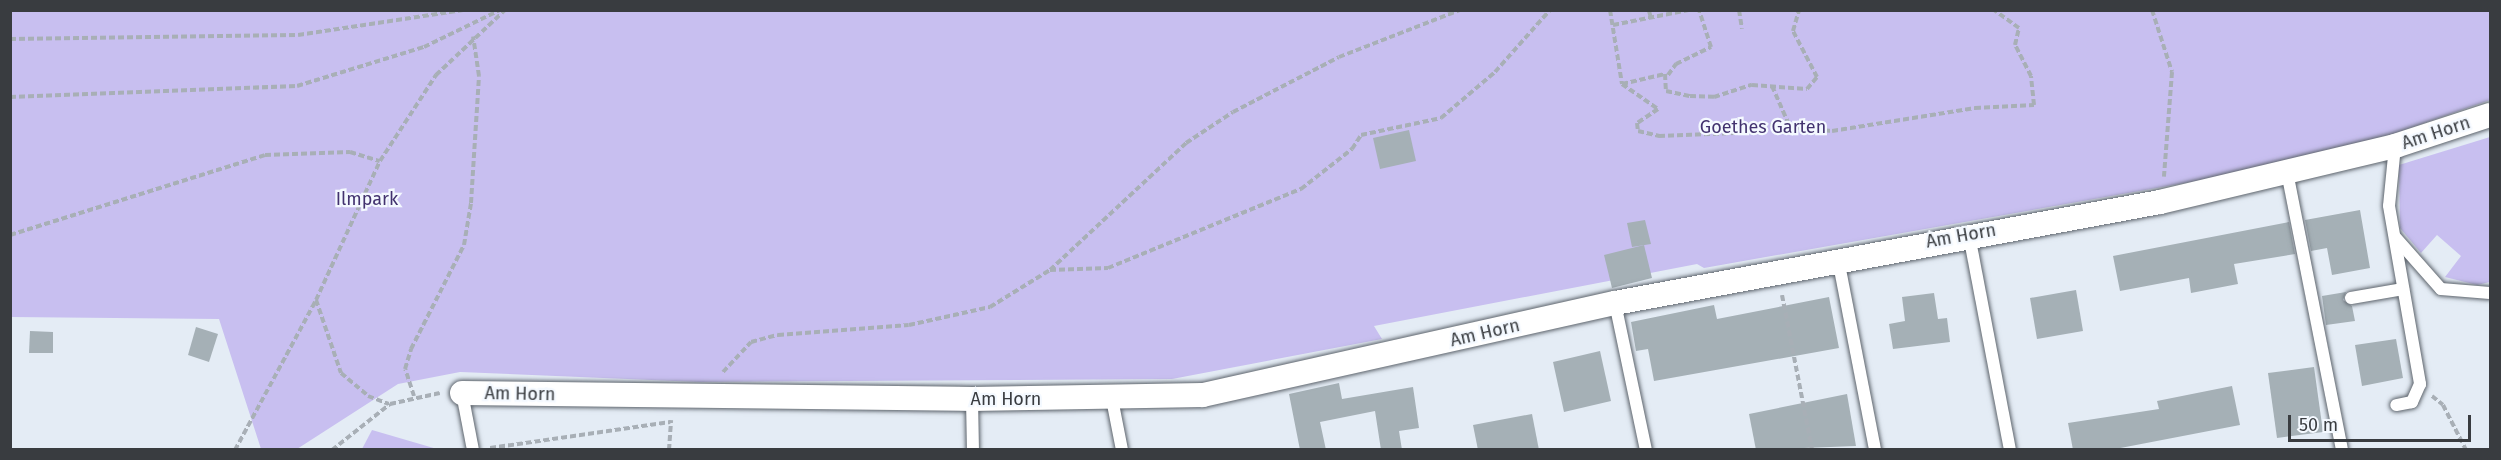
<!DOCTYPE html>
<html>
<head>
<meta charset="utf-8">
<style>
  body { margin:0 }
  #map { position:relative; width:2501px; height:460px; overflow:hidden; background:#e4ecf5; font-family:"Fira Sans",sans-serif }
  div>[style] { position:absolute }
  .green>* { inset:0; background:#c8bff0 }
  .building>* { inset:0; background:#a5b0b6 }
  .path>* { height:4px; margin-top:-2px; transform-origin:0; background:repeating-linear-gradient(90deg,#a8afb6 0 6px,transparent 0 9px) }
  .roads { filter:drop-shadow(0 0 2px #5d646c) drop-shadow(0 0 2px #5d646c) }
  .service>* { height:12px; margin:-6px; padding:0 6px; transform-origin:6px; border-radius:6px; background:#fff }
  .minor>* { height:24px; margin:-12px; padding:0 12px; transform-origin:12px; border-radius:12px; background:#fff }
  span { translate:-50% -50%; white-space:nowrap; text-align:center; line-height:1.15; -webkit-text-stroke:4.5px #f4f9ff; paint-order:stroke }
  .park-label { font-size:18px; color:#42326f }
  .street-label { font-size:18px; color:#393c40 }
  .frame { position:absolute; inset:0; border:12px solid #393c40; pointer-events:none }
  .scale { position:absolute; left:2288px; top:415px; width:183px; height:27px; box-sizing:border-box; border:3px solid #393c40; border-top:0; padding-left:8px; font-size:18px; line-height:21px; white-space:nowrap; color:#393c40; -webkit-text-stroke:4px #f4f9ff; paint-order:stroke }
</style>
</head>
<body>
<div id="map">
  <div class="green">
    <i style="clip-path:polygon(11px 11px,2490px 11px,2490px 100px,2396px 133px,2253px 171px,1704px 268px,1697px 264px,1374px 326px,1382px 339px,1172px 379px,699px 382px,460px 372px,398px 384px,297px 449px,261px 449px,219px 319px,11px 317px)"></i>
    <i style="clip-path:polygon(2490px 137px,2490px 282px,2477px 285px,2445px 277px,2461px 256px,2437px 235px,2421px 253px,2400px 228px,2399px 165px)"></i>
    <i style="clip-path:polygon(372px 430px,437px 449px,362px 449px)"></i>
  </div>
  <div class="building">
    <i style="clip-path:polygon(1409px 130px,1416px 161px,1380px 169px,1373px 138px)"></i>
    <i style="clip-path:polygon(2360px 210px,2370px 268px,2332px 275px,2327px 248px,2311px 251px,2305px 220px)"></i>
    <i style="clip-path:polygon(1645px 220px,1651px 244px,1632px 247px,1627px 223px)"></i>
    <i style="clip-path:polygon(2289px 222px,2295px 254px,2234px 264px,2238px 284px,2191px 293px,2189px 278px,2120px 291px,2113px 256px)"></i>
    <i style="clip-path:polygon(1644px 245px,1652px 278px,1612px 288px,1604px 255px)"></i>
    <i style="clip-path:polygon(2076px 290px,2083px 331px,2037px 339px,2030px 298px)"></i>
    <i style="clip-path:polygon(2346px 292px,2343px 300px,2352px 306px,2355px 321px,2326px 325px,2322px 296px)"></i>
    <i style="clip-path:polygon(1934px 293px,1938px 319px,1947px 318px,1950px 342px,1893px 349px,1889px 324px,1905px 321px,1902px 297px)"></i>
    <i style="clip-path:polygon(1829px 297px,1839px 348px,1654px 381px,1648px 349px,1636px 351px,1631px 322px,1714px 305px,1717px 319px)"></i>
    <i style="clip-path:polygon(196px 327px,218px 334px,209px 362px,188px 355px)"></i>
    <i style="clip-path:polygon(30px 331px,53px 332px,53px 353px,29px 353px)"></i>
    <i style="clip-path:polygon(2396px 339px,2403px 378px,2362px 386px,2355px 345px)"></i>
    <i style="clip-path:polygon(1600px 351px,1611px 401px,1564px 412px,1553px 362px)"></i>
    <i style="clip-path:polygon(2314px 367px,2323px 432px,2277px 438px,2268px 373px)"></i>
    <i style="clip-path:polygon(1339px 383px,1342px 399px,1413px 387px,1419px 428px,1399px 431px,1402px 450px,1381px 450px,1375px 411px,1320px 422px,1326px 450px,1300px 450px,1289px 394px)"></i>
    <i style="clip-path:polygon(2232px 386px,2240px 425px,2110px 450px,2073px 450px,2068px 423px,2159px 409px,2157px 401px)"></i>
    <i style="clip-path:polygon(1847px 394px,1856px 446px,1756px 450px,1749px 414px)"></i>
    <i style="clip-path:polygon(1532px 414px,1539px 450px,1478px 450px,1473px 425px)"></i>
  </div>
  <div class="path">
    <i style="left:1610px;top:10px;width:75px;rotate:80.8deg"></i>
    <i style="left:1622px;top:84px;width:44px;rotate:34.8deg"></i>
    <i style="left:1658px;top:109px;width:25px;rotate:146deg"></i>
    <i style="left:1637px;top:123px;width:8px;rotate:83deg"></i>
    <i style="left:1638px;top:131px;width:22px;rotate:13deg"></i>
    <i style="left:1659px;top:136px;width:76px;rotate:-2.3deg"></i>
    <i style="left:1735px;top:133px;width:36px;rotate:-13deg"></i>
    <i style="left:1770px;top:125px;width:62px;rotate:5.5deg"></i>
    <i style="left:1832px;top:131px;width:145px;rotate:-9.1deg"></i>
    <i style="left:1975px;top:108px;width:59px;rotate:-2.9deg"></i>
    <i style="left:2034px;top:105px;width:29px;rotate:-96deg"></i>
    <i style="left:2031px;top:76px;width:35px;rotate:-117deg"></i>
    <i style="left:2015px;top:45px;width:17px;rotate:-77deg"></i>
    <i style="left:2019px;top:28px;width:31px;rotate:-144deg"></i>
    <i style="left:1739px;top:10px;width:19px;rotate:81deg"></i>
    <i style="left:2152px;top:10px;width:65px;rotate:72.1deg"></i>
    <i style="left:2172px;top:72px;width:105px;rotate:94.4deg"></i>
    <i style="left:1649px;top:11px;width:7px;rotate:74deg"></i>
    <i style="left:1613px;top:25px;width:77px;rotate:-11.2deg"></i>
    <i style="left:10px;top:39px;width:288px;rotate:-0.8deg"></i>
    <i style="left:298px;top:35px;width:167px;rotate:-8.6deg"></i>
    <i style="left:1668px;top:75px;width:14px;rotate:-54deg"></i>
    <i style="left:1676px;top:64px;width:39px;rotate:-26deg"></i>
    <i style="left:1711px;top:47px;width:39px;rotate:-108deg"></i>
    <i style="left:1622px;top:84px;width:44px;rotate:-13.1deg"></i>
    <i style="left:1665px;top:74px;width:17px;rotate:87deg"></i>
    <i style="left:1666px;top:91px;width:25px;rotate:12deg"></i>
    <i style="left:1690px;top:96px;width:24px;rotate:2deg"></i>
    <i style="left:1714px;top:97px;width:40px;rotate:-18deg"></i>
    <i style="left:1752px;top:85px;width:55px;rotate:4.2deg"></i>
    <i style="left:1807px;top:89px;width:16px;rotate:-50deg"></i>
    <i style="left:1817px;top:77px;width:52px;rotate:-117.6deg"></i>
    <i style="left:1793px;top:31px;width:22px;rotate:-74deg"></i>
    <i style="left:1772px;top:86px;width:45px;rotate:66.3deg"></i>
    <i style="left:10px;top:97px;width:287px;rotate:-2.2deg"></i>
    <i style="left:297px;top:86px;width:133px;rotate:-17.1deg"></i>
    <i style="left:424px;top:47px;width:85px;rotate:-26deg"></i>
    <i style="left:10px;top:235px;width:267px;rotate:-17.4deg"></i>
    <i style="left:265px;top:155px;width:85px;rotate:-2deg"></i>
    <i style="left:350px;top:152px;width:31px;rotate:17deg"></i>
    <i style="left:1050px;top:270px;width:58px;rotate:-2deg"></i>
    <i style="left:1108px;top:268px;width:209px;rotate:-22.3deg"></i>
    <i style="left:1301px;top:189px;width:65px;rotate:-38.1deg"></i>
    <i style="left:1352px;top:149px;width:17px;rotate:-57deg"></i>
    <i style="left:1361px;top:135px;width:82px;rotate:-12deg"></i>
    <i style="left:1441px;top:118px;width:71px;rotate:-40.4deg"></i>
    <i style="left:1495px;top:72px;width:83px;rotate:-48.4deg"></i>
    <i style="left:1782px;top:295px;width:158px;rotate:79deg"></i>
    <i style="left:316px;top:300px;width:77px;rotate:71.1deg"></i>
    <i style="left:341px;top:373px;width:35px;rotate:40deg"></i>
    <i style="left:368px;top:396px;width:22px;rotate:21deg"></i>
    <i style="left:723px;top:372px;width:41px;rotate:-47deg"></i>
    <i style="left:751px;top:342px;width:28px;rotate:-15deg"></i>
    <i style="left:778px;top:335px;width:131px;rotate:-4.4deg"></i>
    <i style="left:909px;top:325px;width:83px;rotate:-12.5deg"></i>
    <i style="left:990px;top:307px;width:70px;rotate:-31.7deg"></i>
    <i style="left:1050px;top:270px;width:186px;rotate:-43deg"></i>
    <i style="left:1186px;top:143px;width:56px;rotate:-33.4deg"></i>
    <i style="left:1233px;top:112px;width:119px;rotate:-27.4deg"></i>
    <i style="left:1339px;top:57px;width:130px;rotate:-21.2deg"></i>
    <i style="left:414px;top:396px;width:28px;rotate:-108deg"></i>
    <i style="left:405px;top:369px;width:21px;rotate:-73deg"></i>
    <i style="left:411px;top:349px;width:117px;rotate:-63deg"></i>
    <i style="left:464px;top:245px;width:43px;rotate:-80.5deg"></i>
    <i style="left:471px;top:203px;width:127px;rotate:-86.4deg"></i>
    <i style="left:479px;top:76px;width:40px;rotate:-98.5deg"></i>
    <i style="left:2432px;top:396px;width:14px;rotate:39deg"></i>
    <i style="left:2443px;top:405px;width:51px;rotate:62.9deg"></i>
    <i style="left:490px;top:448px;width:182px;rotate:-8.2deg"></i>
    <i style="left:235px;top:450px;width:170px;rotate:-61.6deg"></i>
    <i style="left:316px;top:300px;width:153px;rotate:-65.3deg"></i>
    <i style="left:380px;top:161px;width:103px;rotate:-56.9deg"></i>
    <i style="left:436px;top:75px;width:95px;rotate:-43.3deg"></i>
    <i style="left:332px;top:450px;width:74px;rotate:-38.4deg"></i>
    <i style="left:390px;top:404px;width:51px;rotate:-12.4deg"></i>
    <i style="left:669px;top:450px;width:30px;rotate:-86deg"></i>
  </div>
  <div class="roads">
    <div class="service">
      <i style="left:2395px;top:146px;width:60px;rotate:95.7deg"></i>
      <i style="left:2389px;top:206px;width:181px;rotate:80.1deg"></i>
      <i style="left:2420px;top:384px;width:20px;rotate:114deg"></i>
      <i style="left:2412px;top:402px;width:16px;rotate:169deg"></i>
      <i style="left:2287px;top:172px;width:283px;rotate:78.8deg"></i>
      <i style="left:1969px;top:235px;width:219px;rotate:79.2deg"></i>
      <i style="left:2395px;top:237px;width:69px;rotate:48.5deg"></i>
      <i style="left:2441px;top:289px;width:49px;rotate:4.7deg"></i>
      <i style="left:1838px;top:259px;width:195px;rotate:79deg"></i>
      <i style="left:2351px;top:298px;width:53px;rotate:-9.8deg"></i>
      <i style="left:1615px;top:303px;width:150px;rotate:78.1deg"></i>
      <i style="left:462px;top:393px;width:58px;rotate:79.1deg"></i>
      <i style="left:972px;top:399px;width:51px;rotate:88.9deg"></i>
      <i style="left:1112px;top:399px;width:52px;rotate:78.9deg"></i>
    </div>
    <div class="minor">
      <i style="left:462px;top:393px;width:510px;rotate:0.67deg"></i>
      <i style="left:972px;top:399px;width:231px;rotate:-1deg"></i>
      <i style="left:1203px;top:395px;width:422px;rotate:-12.6deg"></i>
      <i style="left:1615px;top:303px;width:554px;rotate:-10.5deg"></i>
      <i style="left:2160px;top:202px;width:242px;rotate:-13.4deg"></i>
      <i style="left:2395px;top:146px;width:100px;rotate:-18.1deg"></i>
    </div>
  </div>
  <div class="park-label">
    <span style="left:1763px;top:127px">Goethes Garten</span>
    <span style="left:367px;top:199px">Ilmpark</span>
  </div>
  <div class="street-label">
    <span style="left:2436px;top:133px;rotate:-18deg">Am Horn</span>
    <span style="left:1961px;top:236px;rotate:-10deg">Am Horn</span>
    <span style="left:1485px;top:333px;rotate:-13deg">Am Horn</span>
    <span style="left:520px;top:394px;rotate:1deg">Am Horn</span>
    <span style="left:1006px;top:399px">Am Horn</span>
  </div>
  <div class="frame"></div>
  <div class="scale">50 m</div>
</div>
</body>
</html>
